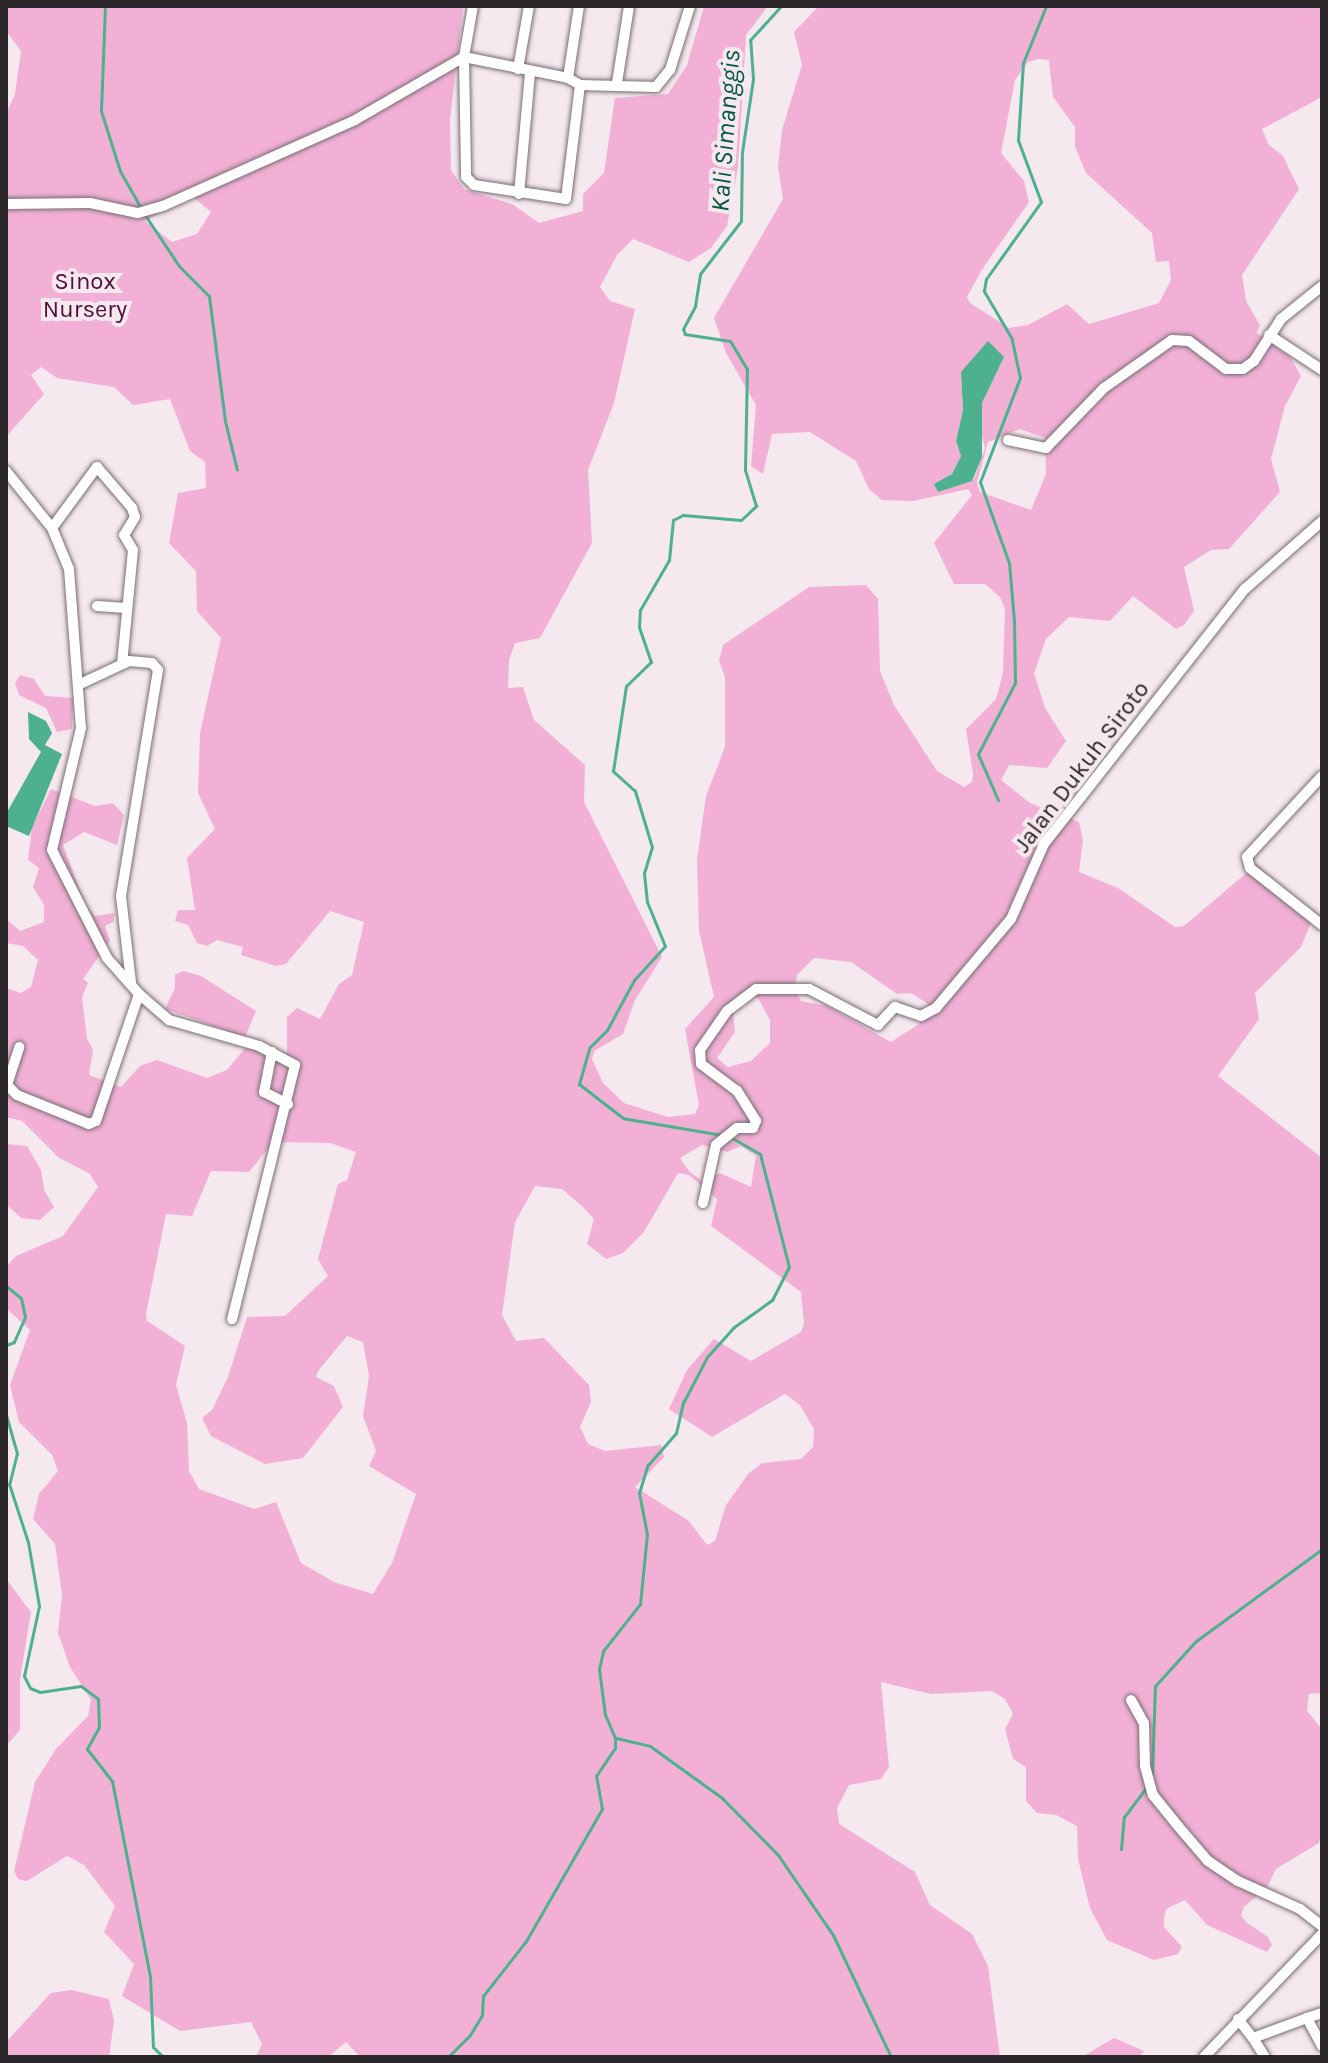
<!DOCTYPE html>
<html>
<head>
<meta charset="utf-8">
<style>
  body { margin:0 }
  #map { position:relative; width:1328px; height:2063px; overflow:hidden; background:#f5e8ef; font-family:Karla,sans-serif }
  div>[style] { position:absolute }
  .green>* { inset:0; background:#f2b0d6 }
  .water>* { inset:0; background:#4db08e }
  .stream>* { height:3px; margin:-1.5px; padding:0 1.5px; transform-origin:1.5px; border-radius:1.5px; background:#4db08e }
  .roads { filter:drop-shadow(0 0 2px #786d73) drop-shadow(0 0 2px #786d73) }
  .minor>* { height:10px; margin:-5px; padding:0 5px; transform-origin:5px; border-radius:5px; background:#fff }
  span { translate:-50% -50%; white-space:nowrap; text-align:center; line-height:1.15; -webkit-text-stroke:8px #f5e8ef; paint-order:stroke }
  .park-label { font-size:24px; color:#500e3b }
  .street-label { font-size:24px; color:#2c272a }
  .water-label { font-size:26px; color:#055943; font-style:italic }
  .frame { position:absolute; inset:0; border:8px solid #2c272a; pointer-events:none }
</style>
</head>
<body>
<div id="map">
  <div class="green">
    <i style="clip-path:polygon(evenodd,6px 6px,463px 6px,450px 120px,451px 170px,464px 189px,512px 204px,539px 223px,583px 211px,583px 194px,604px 173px,615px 98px,668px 94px,687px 65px,704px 6px,768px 6px,746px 35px,738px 167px,727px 226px,711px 248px,689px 262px,633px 239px,617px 255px,600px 287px,610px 301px,635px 309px,614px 403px,588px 470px,592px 543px,540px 638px,515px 643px,509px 660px,508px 688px,523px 687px,534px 720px,585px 765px,584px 802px,662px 957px,635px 1000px,623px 1034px,594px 1051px,592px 1059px,603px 1083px,624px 1103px,668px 1117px,695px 1114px,699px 1105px,685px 1029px,714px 997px,699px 931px,697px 860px,706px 796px,725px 747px,725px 677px,719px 661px,723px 645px,809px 587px,866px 585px,878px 599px,880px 671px,894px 705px,937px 771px,964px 787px,972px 782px,973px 774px,966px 729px,996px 699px,1003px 673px,1005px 609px,1000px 597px,985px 584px,954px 584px,934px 543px,972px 495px,968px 489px,913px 501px,882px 500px,869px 489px,856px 461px,810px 432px,772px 434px,763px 474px,751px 466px,756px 405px,726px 353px,714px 318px,783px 199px,778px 166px,782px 130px,802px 65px,794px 32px,819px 6px,1322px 6px,1322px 97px,1262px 129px,1269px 145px,1283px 156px,1299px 189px,1242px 275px,1246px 301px,1260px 325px,1257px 333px,1291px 358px,1301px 376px,1285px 406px,1271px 459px,1280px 492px,1229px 549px,1211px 550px,1184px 567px,1194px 611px,1184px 625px,1176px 629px,1133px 596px,1110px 621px,1069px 617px,1046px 639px,1034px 673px,1045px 708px,1066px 741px,1047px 768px,1009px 765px,1001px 780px,1030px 803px,1079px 822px,1083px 840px,1079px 872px,1118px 888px,1175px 927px,1184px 926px,1257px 864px,1312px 920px,1301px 947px,1255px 993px,1259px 1019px,1218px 1076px,1322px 1158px,1322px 1693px,1309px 1694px,1307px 1711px,1322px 1729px,1322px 1829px,1319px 1843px,1276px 1869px,1267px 1887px,1244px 1907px,1241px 1915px,1246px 1922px,1268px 1937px,1272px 1945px,1267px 1952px,1207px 1925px,1185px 1900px,1166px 1909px,1164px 1918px,1164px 1927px,1182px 1947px,1178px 1954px,1154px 1960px,1107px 1940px,1090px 1908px,1078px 1859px,1077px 1826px,1056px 1815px,1037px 1813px,1026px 1801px,1026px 1767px,1013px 1759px,1005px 1729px,1013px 1714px,1005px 1699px,992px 1691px,931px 1694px,881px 1682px,889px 1767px,881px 1779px,849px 1785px,837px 1808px,839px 1824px,915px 1872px,930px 1905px,972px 1934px,988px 1966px,1000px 2057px,360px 2057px,346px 2042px,328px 2057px,256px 2057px,262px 2044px,251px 2022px,180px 2031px,122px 1996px,134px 1964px,104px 1932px,115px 1906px,84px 1865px,67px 1856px,27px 1881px,18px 1879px,14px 1871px,35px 1782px,56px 1749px,88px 1716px,91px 1700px,70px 1667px,58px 1633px,62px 1595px,55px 1544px,33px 1519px,39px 1494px,58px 1471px,52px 1455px,19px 1422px,10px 1385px,30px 1330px,6px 1308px,6px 1267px,16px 1256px,63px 1236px,98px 1187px,90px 1174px,58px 1157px,22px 1121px,6px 1117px,6px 988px,21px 993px,31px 987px,38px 960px,23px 946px,6px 943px,6px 919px,20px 931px,44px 922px,44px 905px,33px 887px,39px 868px,28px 860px,32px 827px,51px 789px,95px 806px,113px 803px,124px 815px,117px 845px,84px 832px,63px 845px,86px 906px,95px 916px,115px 913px,113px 922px,105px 926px,110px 941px,83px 979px,88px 983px,82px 997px,87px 1039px,93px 1050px,89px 1075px,121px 1087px,140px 1066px,157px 1060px,207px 1078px,227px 1070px,245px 1048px,287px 1053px,287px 1017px,297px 1008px,320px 1019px,339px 984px,352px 975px,364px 922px,330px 911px,286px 964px,276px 966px,241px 955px,243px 947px,217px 940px,207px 946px,197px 943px,188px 925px,175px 921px,178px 910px,195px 910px,187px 858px,215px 829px,198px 793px,200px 733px,221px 638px,197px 611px,196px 571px,169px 543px,178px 493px,206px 488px,205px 462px,190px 451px,170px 399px,133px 405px,114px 387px,57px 378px,41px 367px,31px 375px,44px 394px,6px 437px,6px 114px,15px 94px,21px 51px,6px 31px,6px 6px,1038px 59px,1049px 60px,1053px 97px,1075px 127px,1075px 147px,1086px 173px,1152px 233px,1156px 262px,1169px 261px,1171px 280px,1159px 303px,1089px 324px,1067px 304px,1028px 325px,1009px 328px,970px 303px,967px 297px,981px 271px,1029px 202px,1024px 181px,1001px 153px,1015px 80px,1028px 62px,1038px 59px,6px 6px,192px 196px,211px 212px,197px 234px,172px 242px,145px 221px,192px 196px,6px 6px,1004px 357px,982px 403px,979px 423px,985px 448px,974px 479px,938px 492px,935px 484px,952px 474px,961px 456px,956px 441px,963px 410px,961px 372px,1004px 357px,6px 6px,1020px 429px,1045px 438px,1046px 474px,1031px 510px,980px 492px,977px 482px,988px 442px,1020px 429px,6px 6px,814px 958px,851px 962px,897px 994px,911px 993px,928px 1004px,919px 1024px,891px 1042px,827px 1006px,801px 1001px,794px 990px,797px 975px,814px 958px,6px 6px,748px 998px,758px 998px,770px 1020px,770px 1043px,751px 1061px,728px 1067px,717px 1058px,735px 1032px,733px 1011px,748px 998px,6px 6px,273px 1142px,330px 1143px,356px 1152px,347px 1180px,338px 1184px,318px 1259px,328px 1276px,285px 1316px,247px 1317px,228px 1377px,212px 1410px,202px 1418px,211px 1436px,265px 1464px,303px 1458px,343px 1407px,334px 1386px,316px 1377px,318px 1371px,347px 1336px,363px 1342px,369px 1376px,363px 1416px,376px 1451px,369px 1466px,416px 1494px,392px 1563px,373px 1594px,334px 1582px,301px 1563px,276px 1502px,254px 1509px,199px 1489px,189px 1471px,187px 1423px,176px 1385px,185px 1346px,147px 1321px,146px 1314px,166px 1214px,192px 1216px,211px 1171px,249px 1172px,273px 1142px,6px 6px,702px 1145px,727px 1152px,741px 1146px,756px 1156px,751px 1187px,720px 1173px,702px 1181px,689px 1171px,680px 1158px,702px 1145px,6px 6px,678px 1173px,689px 1175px,717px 1199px,711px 1226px,801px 1292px,804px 1324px,801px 1332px,751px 1361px,714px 1339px,687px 1370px,669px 1409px,712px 1437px,785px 1394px,800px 1405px,814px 1429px,813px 1447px,801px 1459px,762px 1463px,748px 1474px,726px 1505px,715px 1541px,707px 1545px,689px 1521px,635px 1487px,664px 1457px,661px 1445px,605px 1451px,588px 1444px,580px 1427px,591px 1402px,589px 1385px,544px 1338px,516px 1341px,502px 1315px,515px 1222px,535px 1186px,562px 1189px,583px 1207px,594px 1219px,587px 1244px,606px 1259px,623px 1253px,644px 1232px,678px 1173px)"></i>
    <i style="clip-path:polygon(20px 675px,34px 679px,45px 696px,73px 698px,72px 729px,57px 732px,46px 708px,19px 695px,15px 683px)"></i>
    <i style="clip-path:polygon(183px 971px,201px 976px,256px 1011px,245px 1037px,165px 1009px,175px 988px,175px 975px)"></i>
    <i style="clip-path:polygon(6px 1144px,27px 1146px,41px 1170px,44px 1190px,54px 1207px,40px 1220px,21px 1218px,6px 1204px)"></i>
    <i style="clip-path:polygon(6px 1579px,31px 1612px,20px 1679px,20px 1730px,6px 1746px)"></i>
    <i style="clip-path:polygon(71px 1990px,109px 1999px,114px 2021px,109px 2057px,6px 2057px,6px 2042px,51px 1993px)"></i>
    <i style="clip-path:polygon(1114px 2038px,1144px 2051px,1139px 2057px,1082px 2057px)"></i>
  </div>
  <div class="water">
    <i style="clip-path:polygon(988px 341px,1004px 357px,982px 403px,982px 457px,972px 481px,938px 492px,934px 484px,952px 474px,961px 456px,956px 441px,963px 410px,961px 372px)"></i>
    <i style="clip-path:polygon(28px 712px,46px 721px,52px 733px,45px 745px,62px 754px,29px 836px,6px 826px,6px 814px,41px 752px,29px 739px)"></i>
  </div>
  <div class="stream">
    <i style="left:105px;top:6px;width:105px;rotate:92.2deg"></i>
    <i style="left:101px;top:111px;width:63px;rotate:72.4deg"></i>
    <i style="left:120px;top:171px;width:43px;rotate:60.4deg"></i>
    <i style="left:145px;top:215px;width:61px;rotate:56.3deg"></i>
    <i style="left:179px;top:266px;width:42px;rotate:45deg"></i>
    <i style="left:209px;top:296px;width:126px;rotate:82.7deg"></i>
    <i style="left:225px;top:421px;width:50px;rotate:76.2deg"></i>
    <i style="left:998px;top:800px;width:50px;rotate:-113.5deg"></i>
    <i style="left:978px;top:754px;width:80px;rotate:-62.5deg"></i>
    <i style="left:1015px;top:683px;width:62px;rotate:-90.9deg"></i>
    <i style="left:1014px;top:621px;width:58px;rotate:-94.9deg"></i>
    <i style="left:1009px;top:563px;width:86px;rotate:-109.7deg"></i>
    <i style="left:980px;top:482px;width:111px;rotate:-69deg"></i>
    <i style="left:1020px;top:378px;width:40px;rotate:-102deg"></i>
    <i style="left:1012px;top:339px;width:56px;rotate:-120.3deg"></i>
    <i style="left:984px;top:291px;width:12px;rotate:-81deg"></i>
    <i style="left:986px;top:279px;width:95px;rotate:-54.5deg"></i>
    <i style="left:1041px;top:202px;width:66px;rotate:-110.4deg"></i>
    <i style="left:1018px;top:140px;width:77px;rotate:-86.3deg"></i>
    <i style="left:1023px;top:63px;width:61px;rotate:-68deg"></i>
    <i style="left:722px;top:1135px;width:100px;rotate:-170.3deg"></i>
    <i style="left:623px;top:1118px;width:56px;rotate:-142.3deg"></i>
    <i style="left:579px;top:1084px;width:37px;rotate:-74deg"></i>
    <i style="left:589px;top:1048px;width:25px;rotate:-45deg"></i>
    <i style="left:607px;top:1030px;width:57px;rotate:-61.6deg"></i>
    <i style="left:634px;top:980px;width:46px;rotate:-47.6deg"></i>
    <i style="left:665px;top:946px;width:48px;rotate:-112.2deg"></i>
    <i style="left:647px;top:902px;width:29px;rotate:-96deg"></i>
    <i style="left:644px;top:873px;width:27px;rotate:-73deg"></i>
    <i style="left:652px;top:847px;width:59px;rotate:-106.9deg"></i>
    <i style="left:635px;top:791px;width:30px;rotate:-138deg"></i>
    <i style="left:613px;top:771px;width:86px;rotate:-81.3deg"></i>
    <i style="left:626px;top:686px;width:35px;rotate:-44deg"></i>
    <i style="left:651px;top:662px;width:37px;rotate:-109deg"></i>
    <i style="left:639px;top:627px;width:17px;rotate:-87deg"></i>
    <i style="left:640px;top:610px;width:58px;rotate:-59.9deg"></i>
    <i style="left:669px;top:560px;width:40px;rotate:-84.3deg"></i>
    <i style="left:673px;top:520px;width:11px;rotate:-27deg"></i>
    <i style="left:683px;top:515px;width:58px;rotate:4.9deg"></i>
    <i style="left:741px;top:520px;width:21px;rotate:-43deg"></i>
    <i style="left:756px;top:506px;width:38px;rotate:-107deg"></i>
    <i style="left:745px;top:470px;width:101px;rotate:-88.9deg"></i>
    <i style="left:747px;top:369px;width:33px;rotate:-121deg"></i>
    <i style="left:730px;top:341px;width:46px;rotate:-171.2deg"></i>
    <i style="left:685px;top:334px;width:5px;rotate:-112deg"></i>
    <i style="left:683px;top:329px;width:26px;rotate:-62deg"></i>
    <i style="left:695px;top:306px;width:32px;rotate:-81deg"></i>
    <i style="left:700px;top:274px;width:67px;rotate:-52.3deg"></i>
    <i style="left:741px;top:221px;width:69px;rotate:-89.2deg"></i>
    <i style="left:742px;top:152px;width:74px;rotate:-81.4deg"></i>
    <i style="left:753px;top:79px;width:39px;rotate:-94deg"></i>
    <i style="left:750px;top:40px;width:46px;rotate:-47.6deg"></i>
    <i style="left:6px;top:1286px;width:19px;rotate:39deg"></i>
    <i style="left:21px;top:1298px;width:19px;rotate:78deg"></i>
    <i style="left:25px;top:1317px;width:27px;rotate:114deg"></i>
    <i style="left:14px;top:1342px;width:9px;rotate:159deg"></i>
    <i style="left:6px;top:1415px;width:40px;rotate:74deg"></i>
    <i style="left:17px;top:1453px;width:32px;rotate:104deg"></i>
    <i style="left:9px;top:1484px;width:61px;rotate:71.9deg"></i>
    <i style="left:28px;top:1542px;width:65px;rotate:80.2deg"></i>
    <i style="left:39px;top:1606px;width:72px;rotate:102.1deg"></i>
    <i style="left:24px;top:1676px;width:13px;rotate:63deg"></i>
    <i style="left:30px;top:1688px;width:11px;rotate:22deg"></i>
    <i style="left:40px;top:1692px;width:41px;rotate:-8.3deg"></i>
    <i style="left:81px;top:1686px;width:21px;rotate:37deg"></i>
    <i style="left:98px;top:1699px;width:28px;rotate:88deg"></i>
    <i style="left:99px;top:1727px;width:25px;rotate:119deg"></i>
    <i style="left:87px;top:1749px;width:41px;rotate:52deg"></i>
    <i style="left:112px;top:1781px;width:199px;rotate:79deg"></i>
    <i style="left:150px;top:1976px;width:71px;rotate:87.6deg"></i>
    <i style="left:153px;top:2047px;width:14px;rotate:45deg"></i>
    <i style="left:616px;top:1738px;width:35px;rotate:13deg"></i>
    <i style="left:650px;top:1746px;width:89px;rotate:35.8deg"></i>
    <i style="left:722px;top:1798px;width:80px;rotate:45.5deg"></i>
    <i style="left:778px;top:1855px;width:97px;rotate:55.5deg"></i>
    <i style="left:833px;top:1935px;width:135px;rotate:64.6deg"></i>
    <i style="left:1152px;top:1775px;width:89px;rotate:-88.1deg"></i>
    <i style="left:1155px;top:1686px;width:61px;rotate:-47.7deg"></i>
    <i style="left:1196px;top:1641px;width:156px;rotate:-36.1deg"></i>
    <i style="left:1121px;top:1849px;width:32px;rotate:-85deg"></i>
    <i style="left:1124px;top:1817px;width:40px;rotate:-53deg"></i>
    <i style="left:448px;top:2057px;width:31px;rotate:-45deg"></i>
    <i style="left:470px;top:2035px;width:23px;rotate:-59deg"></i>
    <i style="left:482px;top:2015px;width:19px;rotate:-87deg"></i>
    <i style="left:483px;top:1996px;width:70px;rotate:-52deg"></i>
    <i style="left:526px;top:1941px;width:152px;rotate:-60.1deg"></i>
    <i style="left:602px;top:1809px;width:34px;rotate:-100deg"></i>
    <i style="left:596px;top:1776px;width:34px;rotate:-56deg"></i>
    <i style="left:615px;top:1748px;width:10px;rotate:-90deg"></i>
    <i style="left:615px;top:1738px;width:25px;rotate:-113deg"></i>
    <i style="left:605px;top:1715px;width:46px;rotate:-97.4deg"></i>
    <i style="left:599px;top:1669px;width:18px;rotate:-77deg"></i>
    <i style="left:603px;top:1651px;width:60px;rotate:-51.8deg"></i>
    <i style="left:640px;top:1604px;width:70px;rotate:-84.3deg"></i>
    <i style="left:647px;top:1534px;width:42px;rotate:-101deg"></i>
    <i style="left:639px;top:1493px;width:28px;rotate:-73deg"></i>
    <i style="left:647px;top:1466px;width:44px;rotate:-48.7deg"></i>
    <i style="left:676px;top:1433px;width:31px;rotate:-77deg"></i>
    <i style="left:683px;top:1403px;width:52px;rotate:-62.4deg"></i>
    <i style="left:707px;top:1357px;width:40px;rotate:-48deg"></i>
    <i style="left:734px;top:1327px;width:47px;rotate:-35.4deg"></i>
    <i style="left:772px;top:1300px;width:37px;rotate:-63deg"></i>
    <i style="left:789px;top:1267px;width:117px;rotate:-104.4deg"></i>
    <i style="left:760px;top:1154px;width:34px;rotate:-150deg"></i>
  </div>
  <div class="roads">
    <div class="minor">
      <i style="left:473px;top:6px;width:52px;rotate:100deg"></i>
      <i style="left:464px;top:57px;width:120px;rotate:89deg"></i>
      <i style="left:466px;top:177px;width:11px;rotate:45deg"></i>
      <i style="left:474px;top:185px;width:93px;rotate:8.7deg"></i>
      <i style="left:566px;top:199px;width:115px;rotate:-83deg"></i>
      <i style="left:518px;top:69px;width:64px;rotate:-80.1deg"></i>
      <i style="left:568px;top:78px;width:73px;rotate:-81.3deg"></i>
      <i style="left:617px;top:83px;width:78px;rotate:-81.1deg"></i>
      <i style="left:519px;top:194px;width:121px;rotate:-84.8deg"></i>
      <i style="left:6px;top:204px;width:84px;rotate:-0.7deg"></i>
      <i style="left:90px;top:203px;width:49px;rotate:11.8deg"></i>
      <i style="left:138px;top:213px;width:26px;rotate:-16deg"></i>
      <i style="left:163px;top:206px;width:210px;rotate:-24.1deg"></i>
      <i style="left:355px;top:120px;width:126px;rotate:-30deg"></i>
      <i style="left:464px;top:57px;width:106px;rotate:11.4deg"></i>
      <i style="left:568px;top:78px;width:14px;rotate:30deg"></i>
      <i style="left:580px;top:85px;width:76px;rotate:1.5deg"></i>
      <i style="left:656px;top:87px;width:22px;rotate:-51deg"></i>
      <i style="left:670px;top:70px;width:67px;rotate:-72.6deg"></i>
      <i style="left:1269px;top:335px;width:64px;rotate:33.4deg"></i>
      <i style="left:1008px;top:440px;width:39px;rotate:12deg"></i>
      <i style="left:1046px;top:448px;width:83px;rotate:-46deg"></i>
      <i style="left:1104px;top:388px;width:83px;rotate:-35.2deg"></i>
      <i style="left:1172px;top:340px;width:17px;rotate:3deg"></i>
      <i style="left:1189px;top:341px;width:46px;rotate:37.1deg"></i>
      <i style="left:1226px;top:369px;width:17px"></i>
      <i style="left:1243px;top:369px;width:14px;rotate:-36deg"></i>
      <i style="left:1254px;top:361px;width:50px;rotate:-57.3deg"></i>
      <i style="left:1281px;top:319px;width:53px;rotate:-38.8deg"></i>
      <i style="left:6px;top:471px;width:73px;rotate:51.1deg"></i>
      <i style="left:52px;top:528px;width:44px;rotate:67.5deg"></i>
      <i style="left:69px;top:569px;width:159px;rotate:85.7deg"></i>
      <i style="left:81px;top:728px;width:125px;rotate:103.4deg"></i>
      <i style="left:52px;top:850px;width:121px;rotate:63deg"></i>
      <i style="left:107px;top:958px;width:48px;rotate:48.4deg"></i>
      <i style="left:139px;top:994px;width:134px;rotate:108.7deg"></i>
      <i style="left:96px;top:1121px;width:8px;rotate:157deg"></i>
      <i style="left:89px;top:1124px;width:78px;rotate:-158.1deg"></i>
      <i style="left:17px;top:1095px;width:14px;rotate:-135deg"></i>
      <i style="left:7px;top:1085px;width:40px;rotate:-72deg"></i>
      <i style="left:52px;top:528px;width:76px;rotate:-53.6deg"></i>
      <i style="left:97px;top:467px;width:54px;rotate:49.5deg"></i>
      <i style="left:132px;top:508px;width:9px;rotate:72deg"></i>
      <i style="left:135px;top:517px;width:21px;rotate:121deg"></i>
      <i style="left:124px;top:535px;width:17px;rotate:59deg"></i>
      <i style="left:133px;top:550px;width:115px;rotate:95.5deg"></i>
      <i style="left:97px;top:606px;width:29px;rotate:4deg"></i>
      <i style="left:78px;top:685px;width:56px;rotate:-25.2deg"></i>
      <i style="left:129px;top:661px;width:23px;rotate:5deg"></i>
      <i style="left:152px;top:663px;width:9px;rotate:49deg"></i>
      <i style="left:158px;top:670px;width:229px;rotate:99.3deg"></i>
      <i style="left:121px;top:896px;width:88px;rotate:83.4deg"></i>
      <i style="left:1322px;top:776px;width:110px;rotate:132.8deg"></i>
      <i style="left:1247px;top:857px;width:11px;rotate:75deg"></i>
      <i style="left:1250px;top:868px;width:92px;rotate:38.4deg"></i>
      <i style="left:139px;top:994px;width:40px;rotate:41deg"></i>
      <i style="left:169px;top:1020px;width:94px;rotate:16.1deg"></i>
      <i style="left:259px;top:1046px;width:41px;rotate:27.8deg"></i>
      <i style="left:295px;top:1065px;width:262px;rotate:103.9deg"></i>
      <i style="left:272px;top:1052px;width:41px;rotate:101.3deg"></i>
      <i style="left:264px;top:1092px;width:27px;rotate:27deg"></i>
      <i style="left:703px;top:1203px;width:59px;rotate:-77.4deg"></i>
      <i style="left:716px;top:1145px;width:27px;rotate:-39deg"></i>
      <i style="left:737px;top:1128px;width:16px"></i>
      <i style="left:753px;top:1128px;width:8px;rotate:-67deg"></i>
      <i style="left:756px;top:1121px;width:36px;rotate:-122deg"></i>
      <i style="left:737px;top:1091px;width:45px;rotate:-143.1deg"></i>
      <i style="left:701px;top:1064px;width:14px;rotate:-94deg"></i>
      <i style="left:700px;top:1050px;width:47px;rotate:-55.3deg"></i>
      <i style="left:727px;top:1011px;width:36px;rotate:-37deg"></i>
      <i style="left:756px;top:989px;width:53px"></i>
      <i style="left:809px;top:989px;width:78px;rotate:27.6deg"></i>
      <i style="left:878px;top:1025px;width:25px;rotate:-47deg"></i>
      <i style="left:895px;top:1007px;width:28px;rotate:19deg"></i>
      <i style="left:921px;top:1016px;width:17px;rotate:-28deg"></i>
      <i style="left:936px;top:1008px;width:116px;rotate:-49.9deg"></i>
      <i style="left:1011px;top:919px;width:82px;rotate:-66.3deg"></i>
      <i style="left:1044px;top:844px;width:325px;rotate:-51.8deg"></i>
      <i style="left:1245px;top:589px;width:103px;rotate:-41.4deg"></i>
      <i style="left:1131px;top:1700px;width:26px;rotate:61deg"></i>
      <i style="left:1144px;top:1723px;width:43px;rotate:88.7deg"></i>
      <i style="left:1145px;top:1766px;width:30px;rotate:75deg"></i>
      <i style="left:1153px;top:1795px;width:40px;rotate:51deg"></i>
      <i style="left:1178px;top:1826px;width:46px;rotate:49.4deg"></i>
      <i style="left:1208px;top:1861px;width:36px;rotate:34deg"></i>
      <i style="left:1238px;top:1881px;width:68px;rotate:24.3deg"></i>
      <i style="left:1300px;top:1909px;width:28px;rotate:38deg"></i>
      <i style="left:1322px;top:2013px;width:16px;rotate:162deg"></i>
      <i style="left:1307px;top:2018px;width:32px;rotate:62deg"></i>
      <i style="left:1238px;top:2019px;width:24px;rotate:52deg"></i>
      <i style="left:1253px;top:2038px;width:58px;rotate:-20.3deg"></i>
      <i style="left:1253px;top:2038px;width:22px;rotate:58deg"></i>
      <i style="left:1204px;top:2057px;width:170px;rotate:-46.2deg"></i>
    </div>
  </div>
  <div class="park-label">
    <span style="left:85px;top:296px">Sinox<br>Nursery</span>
  </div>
  <div class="street-label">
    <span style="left:1082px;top:767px;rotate:-53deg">Jalan Dukuh Siroto</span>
  </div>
  <div class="water-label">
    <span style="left:726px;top:131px;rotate:-86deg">Kali Simanggis</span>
  </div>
  <div class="frame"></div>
</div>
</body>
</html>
